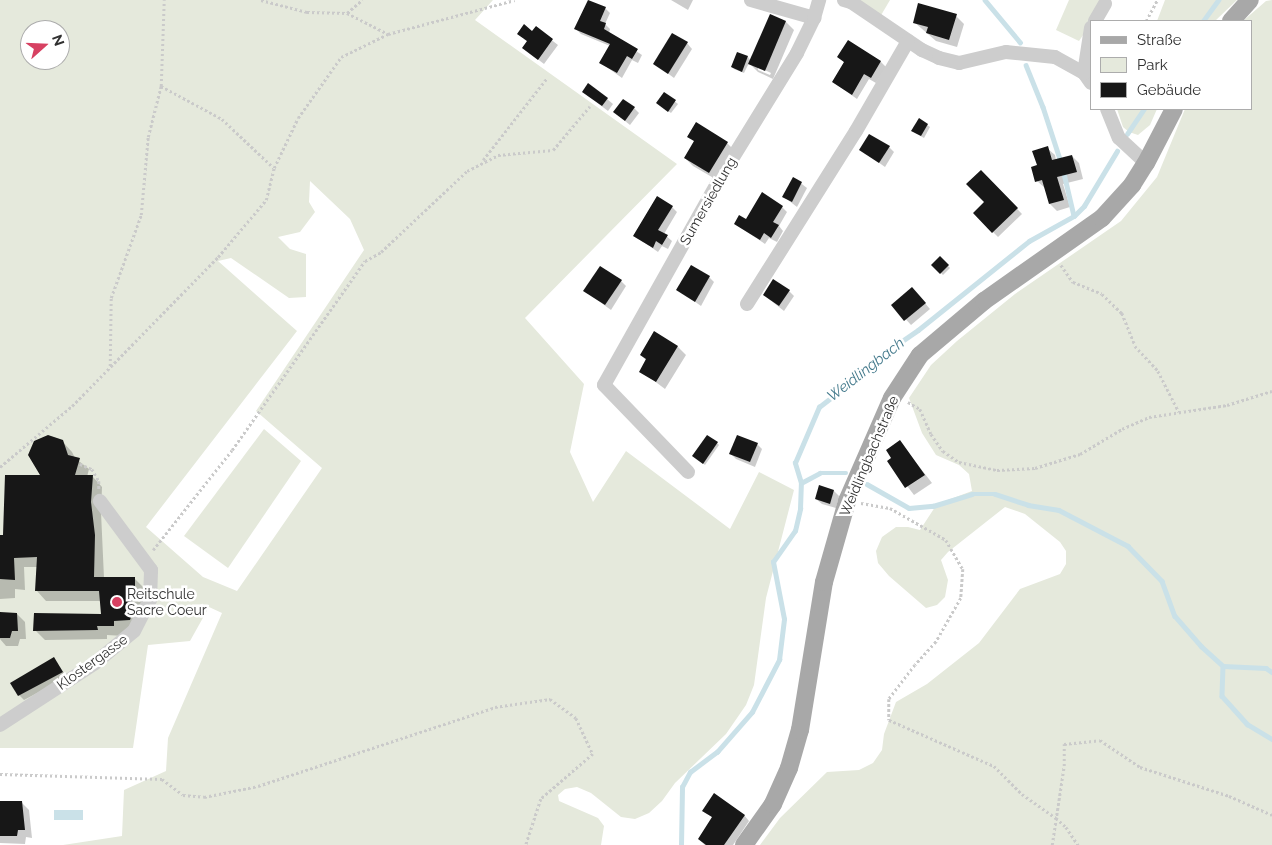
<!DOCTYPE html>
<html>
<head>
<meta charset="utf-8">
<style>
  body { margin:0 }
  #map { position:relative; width:1272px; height:845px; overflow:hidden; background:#fff; font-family:Raleway,sans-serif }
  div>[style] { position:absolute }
  .green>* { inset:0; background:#e5e9dc }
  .water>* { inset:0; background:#cae1e8 }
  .shadow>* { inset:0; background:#0003 }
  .stream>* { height:4.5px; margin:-2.25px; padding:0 2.25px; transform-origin:2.25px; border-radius:2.25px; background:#cae1e8 }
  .building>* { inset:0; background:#171717 }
  .path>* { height:2.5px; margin-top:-1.25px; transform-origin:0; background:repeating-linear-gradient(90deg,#cacaca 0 2.5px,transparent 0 5px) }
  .minor>* { height:14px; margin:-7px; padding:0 7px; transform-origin:7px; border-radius:7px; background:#cdcdcd }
  .major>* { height:18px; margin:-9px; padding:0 9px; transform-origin:9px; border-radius:9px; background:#a8a8a8 }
  .dots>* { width:14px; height:14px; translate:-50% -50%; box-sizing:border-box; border:2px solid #fff; border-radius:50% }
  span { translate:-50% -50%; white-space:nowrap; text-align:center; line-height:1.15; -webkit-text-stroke:5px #fff; paint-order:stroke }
  .street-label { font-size:14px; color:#303030 }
  .poi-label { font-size:14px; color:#303030 }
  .left { translate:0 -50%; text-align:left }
  .water-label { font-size:15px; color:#447a8c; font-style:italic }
  .legend { position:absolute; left:1090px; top:20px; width:162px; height:90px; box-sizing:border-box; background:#fff; border:1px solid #acacac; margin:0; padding:6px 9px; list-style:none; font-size:15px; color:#303030 }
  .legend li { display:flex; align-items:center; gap:10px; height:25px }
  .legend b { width:25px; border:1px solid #acacac }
  .north { position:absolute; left:20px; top:20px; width:50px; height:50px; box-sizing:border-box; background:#fff; border:1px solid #acacac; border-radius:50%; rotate:70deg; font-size:14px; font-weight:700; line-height:20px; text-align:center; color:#303030 }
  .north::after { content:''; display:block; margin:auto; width:18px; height:22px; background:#d74162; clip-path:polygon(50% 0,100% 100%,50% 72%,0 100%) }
</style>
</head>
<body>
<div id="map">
  <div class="green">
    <i style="clip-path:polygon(evenodd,0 0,493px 0,475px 20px,677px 164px,525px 318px,584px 384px,570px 452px,593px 502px,626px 451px,730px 529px,759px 472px,794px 490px,766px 598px,754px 685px,746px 705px,726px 734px,675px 783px,662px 801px,649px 813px,635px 819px,621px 817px,591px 793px,577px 787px,565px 789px,558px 795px,559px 801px,598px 818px,604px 826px,601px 845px,63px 845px,122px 836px,124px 790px,166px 771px,168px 738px,222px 613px,209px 607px,190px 641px,148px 645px,133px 748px,0 748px,0 0,30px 30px,60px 30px,60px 60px,30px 60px,30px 30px,0 0,310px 181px,350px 219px,364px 250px,256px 411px,322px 468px,237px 591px,203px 577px,146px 527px,297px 331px,218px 261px,231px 258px,289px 298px,306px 297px,306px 254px,290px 249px,278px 237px,300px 232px,315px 212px,309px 202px,310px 181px)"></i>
    <i style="clip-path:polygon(849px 0,890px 0,880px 17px)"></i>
    <i style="clip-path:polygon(1069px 0,1107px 0,1079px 41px,1056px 30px)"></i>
    <i style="clip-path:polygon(1165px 0,1237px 0,1215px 21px,1157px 21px)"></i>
    <i style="clip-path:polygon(1272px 0,1272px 845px,760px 845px,780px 818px,827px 772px,859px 770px,873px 763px,882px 750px,884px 734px,896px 702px,927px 684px,979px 643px,1020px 589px,1060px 574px,1066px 564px,1066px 551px,1060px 542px,1025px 514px,1005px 507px,948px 552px,941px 560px,948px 580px,945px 597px,937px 605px,926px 608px,889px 576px,878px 563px,876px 551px,882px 537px,896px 527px,908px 527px,920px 530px,937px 504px,972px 491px,969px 474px,959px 465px,936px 455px,922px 433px,909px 398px,931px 365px,957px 341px,1015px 294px,1121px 221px,1157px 177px,1185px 109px,1251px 109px,1251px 21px,1243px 21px,1266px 1px)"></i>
    <i style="clip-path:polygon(1117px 109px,1157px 109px,1150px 125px,1138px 135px,1129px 132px,1123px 127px)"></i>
    <i style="clip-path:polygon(264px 429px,301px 461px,228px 568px,184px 536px)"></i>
  </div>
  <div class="water">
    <i style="clip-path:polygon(54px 810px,83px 810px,83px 820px,54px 820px)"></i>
  </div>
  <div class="shadow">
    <i style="clip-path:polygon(671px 0,693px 0,688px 10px)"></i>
    <i style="clip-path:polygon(605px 8px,610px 13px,605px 24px,610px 29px,609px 33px,642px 55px,638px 63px,632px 60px,622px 78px,601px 63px,610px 46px,581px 34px,576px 29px)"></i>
    <i style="clip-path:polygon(evenodd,770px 16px,786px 22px,794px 30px,773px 79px,758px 72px,749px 63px,744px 73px,734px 69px,732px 67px,748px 57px,751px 61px,770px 16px,758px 67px,771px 73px,770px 75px,758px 70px,758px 67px)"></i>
    <i style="clip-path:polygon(956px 16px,964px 24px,957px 47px,936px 41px,914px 22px)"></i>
    <i style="clip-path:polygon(536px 28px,558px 45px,544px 64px,523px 48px,528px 42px,524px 39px)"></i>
    <i style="clip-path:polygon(687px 43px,692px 49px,674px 78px,655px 64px)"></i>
    <i style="clip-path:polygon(839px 57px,881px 62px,886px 67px,876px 83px,869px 79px,857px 99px,833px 82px,845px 63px)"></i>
    <i style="clip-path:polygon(583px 92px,607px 99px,613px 104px,608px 111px)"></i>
    <i style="clip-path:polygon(664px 93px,678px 104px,671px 113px,660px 105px)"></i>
    <i style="clip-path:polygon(634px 108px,639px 113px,630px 125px,620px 117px)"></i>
    <i style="clip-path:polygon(920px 120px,930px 127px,924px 138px,915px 133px)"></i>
    <i style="clip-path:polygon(689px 136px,727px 143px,735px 151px,717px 180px,693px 166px,685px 158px,695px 142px)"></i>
    <i style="clip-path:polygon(889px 147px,894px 152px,885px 167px,861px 150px)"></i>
    <i style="clip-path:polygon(1047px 148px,1055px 155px,1056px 160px,1072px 156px,1079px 163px,1083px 179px,1063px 184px,1070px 207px,1057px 211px,1050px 204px,1045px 188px,1037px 181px,1038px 166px)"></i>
    <i style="clip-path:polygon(981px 172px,1022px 214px,998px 237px,974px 213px,986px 202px)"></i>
    <i style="clip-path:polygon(794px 178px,807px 188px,797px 207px,784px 197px)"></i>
    <i style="clip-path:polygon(672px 207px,677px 212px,664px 234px,672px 241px,668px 249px,662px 246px,658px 252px,635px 236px)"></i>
    <i style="clip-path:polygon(782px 207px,787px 212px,779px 226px,783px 231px,777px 242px,769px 238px,765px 244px,735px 224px)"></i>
    <i style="clip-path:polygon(940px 258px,950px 268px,943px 275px,933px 265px)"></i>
    <i style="clip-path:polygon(709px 277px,714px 282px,701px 306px,678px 290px)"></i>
    <i style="clip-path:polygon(621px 281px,626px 286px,611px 310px,585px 291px)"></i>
    <i style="clip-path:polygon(789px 291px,794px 296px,784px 311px,764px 295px)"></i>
    <i style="clip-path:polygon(917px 294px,930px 309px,911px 325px,893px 305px)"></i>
    <i style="clip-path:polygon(678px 347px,686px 355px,665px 389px,641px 371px,647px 361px,641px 355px)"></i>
    <i style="clip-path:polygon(62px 441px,72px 452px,75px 458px,89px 469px,87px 477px,93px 477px,102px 487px,101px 512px,104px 578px,134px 578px,144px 588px,139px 630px,124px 631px,124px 636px,107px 635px,107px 639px,45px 640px,35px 630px,102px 616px,101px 601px,46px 601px,37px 591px,38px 567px,24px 567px,25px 590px,15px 589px,15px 598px,0 599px,0 557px,4px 536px,43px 476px)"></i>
    <i style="clip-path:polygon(900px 442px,932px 483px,914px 495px,888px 461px,893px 458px)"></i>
    <i style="clip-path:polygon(717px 443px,719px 445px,705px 465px,696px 458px)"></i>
    <i style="clip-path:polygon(757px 444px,762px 449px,755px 467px,736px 459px,731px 454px)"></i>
    <i style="clip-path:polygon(820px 487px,834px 491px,839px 496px,836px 508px,822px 504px,816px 499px)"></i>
    <i style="clip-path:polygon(0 613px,17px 614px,25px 622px,26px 639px,20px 639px,18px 646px,6px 646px,0 639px)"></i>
    <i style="clip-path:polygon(54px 659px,67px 677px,24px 700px,19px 695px)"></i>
    <i style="clip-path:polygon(0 802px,21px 802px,29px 810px,32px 838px,26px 837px,25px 844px,0 843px)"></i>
    <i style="clip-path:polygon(704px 810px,744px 815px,749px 821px,733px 845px,705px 845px,699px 839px,713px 818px)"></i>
  </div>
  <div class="stream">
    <i style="left:985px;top:0;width:55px;rotate:50.2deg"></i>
    <i style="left:1203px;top:21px;width:26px;rotate:-54deg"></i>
    <i style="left:1026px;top:65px;width:45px;rotate:68deg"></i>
    <i style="left:1043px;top:107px;width:58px;rotate:71.9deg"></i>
    <i style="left:1127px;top:134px;width:30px;rotate:-56deg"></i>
    <i style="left:1063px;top:169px;width:48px;rotate:76.8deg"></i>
    <i style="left:801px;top:483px;width:21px;rotate:-28deg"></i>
    <i style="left:820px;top:473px;width:26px"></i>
    <i style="left:867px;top:484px;width:48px;rotate:29.7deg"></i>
    <i style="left:909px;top:508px;width:24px;rotate:-5deg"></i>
    <i style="left:933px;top:506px;width:41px;rotate:-17.1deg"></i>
    <i style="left:972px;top:494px;width:23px"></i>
    <i style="left:995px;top:494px;width:35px;rotate:18deg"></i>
    <i style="left:1028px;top:505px;width:31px;rotate:9deg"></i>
    <i style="left:1059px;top:510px;width:78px;rotate:27.6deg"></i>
    <i style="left:1128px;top:546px;width:49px;rotate:45.8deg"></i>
    <i style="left:1162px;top:581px;width:37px;rotate:70deg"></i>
    <i style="left:1175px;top:616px;width:40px;rotate:49deg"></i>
    <i style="left:1201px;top:646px;width:30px;rotate:42deg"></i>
    <i style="left:1223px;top:666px;width:30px;rotate:92deg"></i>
    <i style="left:1222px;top:696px;width:38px;rotate:48deg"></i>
    <i style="left:1247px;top:724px;width:29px;rotate:31deg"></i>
    <i style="left:1223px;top:666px;width:43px;rotate:2.7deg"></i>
    <i style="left:1266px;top:668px;width:7px;rotate:34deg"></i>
    <i style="left:681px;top:845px;width:58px;rotate:-89deg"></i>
    <i style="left:682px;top:787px;width:17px;rotate:-62deg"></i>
    <i style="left:690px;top:772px;width:34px;rotate:-37deg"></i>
    <i style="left:717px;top:752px;width:53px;rotate:-48.8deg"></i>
    <i style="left:752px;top:712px;width:59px;rotate:-62.6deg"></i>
    <i style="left:779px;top:660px;width:41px;rotate:-83deg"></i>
    <i style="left:784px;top:619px;width:58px;rotate:-100.9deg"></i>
    <i style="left:773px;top:562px;width:38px;rotate:-55deg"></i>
    <i style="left:795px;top:531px;width:23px;rotate:-77deg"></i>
    <i style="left:800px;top:509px;width:26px;rotate:-88deg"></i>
    <i style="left:801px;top:483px;width:21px;rotate:-107deg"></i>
    <i style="left:795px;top:463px;width:61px;rotate:-66.8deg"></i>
    <i style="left:819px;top:407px;width:44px;rotate:-37.6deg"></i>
    <i style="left:854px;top:380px;width:23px;rotate:-47deg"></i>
    <i style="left:870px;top:363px;width:58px;rotate:-34.5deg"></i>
    <i style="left:918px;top:330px;width:142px;rotate:-38.7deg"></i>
    <i style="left:1029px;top:241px;width:51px;rotate:-29.1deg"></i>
    <i style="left:1074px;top:216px;width:14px;rotate:-45deg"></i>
    <i style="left:1084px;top:206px;width:64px;rotate:-59deg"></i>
  </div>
  <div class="building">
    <i style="clip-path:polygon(588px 0,606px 7px,600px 21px,606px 23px,604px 29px,638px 49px,632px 59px,627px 56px,617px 73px,599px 63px,610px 44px,574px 29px)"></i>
    <i style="clip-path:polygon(918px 3px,957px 14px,949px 40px,926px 33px,928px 27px,913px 23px)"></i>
    <i style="clip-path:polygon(770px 14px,786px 21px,765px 71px,748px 64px)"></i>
    <i style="clip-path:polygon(524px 24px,532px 31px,536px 26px,553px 39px,538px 60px,522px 48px,527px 41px,517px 34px)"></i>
    <i style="clip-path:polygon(672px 33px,688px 42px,668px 74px,653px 64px)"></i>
    <i style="clip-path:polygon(848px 40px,881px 61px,871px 78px,864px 74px,852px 95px,832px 82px,844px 62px,837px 57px)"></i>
    <i style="clip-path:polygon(737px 52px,748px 56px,742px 72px,731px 67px)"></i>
    <i style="clip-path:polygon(588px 83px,608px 98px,602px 106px,582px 92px)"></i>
    <i style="clip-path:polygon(664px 92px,676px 100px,668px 112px,656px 103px)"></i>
    <i style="clip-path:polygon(623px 99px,635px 107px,625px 121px,613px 112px)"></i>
    <i style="clip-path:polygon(919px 118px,928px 124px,921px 136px,911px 131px)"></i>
    <i style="clip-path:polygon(696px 122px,728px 142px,709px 173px,684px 158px,694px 141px,687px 137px)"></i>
    <i style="clip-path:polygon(869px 134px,890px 146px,879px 163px,859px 150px)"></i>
    <i style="clip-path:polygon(1048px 146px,1052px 160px,1072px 155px,1077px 172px,1057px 177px,1064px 200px,1049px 204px,1042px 180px,1035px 182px,1031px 167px,1037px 165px,1032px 151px)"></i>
    <i style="clip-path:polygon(981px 170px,1018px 208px,992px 233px,973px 213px,984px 202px,966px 184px)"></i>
    <i style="clip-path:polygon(793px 177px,802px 182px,792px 202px,782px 197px)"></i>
    <i style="clip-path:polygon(762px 192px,783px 206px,773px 222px,779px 225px,771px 238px,764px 233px,760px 240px,734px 224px,739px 215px,746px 219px)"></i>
    <i style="clip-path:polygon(657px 196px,673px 206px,658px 230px,668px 235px,662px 245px,656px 241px,653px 248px,633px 236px)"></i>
    <i style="clip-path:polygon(940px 256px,949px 265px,940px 274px,931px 265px)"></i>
    <i style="clip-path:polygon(691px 265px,710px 276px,695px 302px,676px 290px)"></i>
    <i style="clip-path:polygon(600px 266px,622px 280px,605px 305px,583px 291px)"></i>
    <i style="clip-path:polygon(773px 279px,790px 290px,779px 306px,763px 295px)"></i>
    <i style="clip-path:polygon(912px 287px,926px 303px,904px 321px,891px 305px)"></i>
    <i style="clip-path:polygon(654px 331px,678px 346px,656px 382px,639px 372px,646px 359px,640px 355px)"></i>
    <i style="clip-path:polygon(48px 435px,63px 440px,68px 455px,80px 458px,75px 475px,93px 475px,91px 502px,95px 535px,94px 577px,135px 577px,135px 599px,132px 598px,131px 617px,130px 620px,114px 621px,114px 626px,97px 626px,98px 630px,33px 631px,34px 613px,101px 614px,99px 591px,35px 591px,37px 557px,14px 558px,15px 580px,0 579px,0 535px,3px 535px,5px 475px,40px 475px,28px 455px,34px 441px)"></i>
    <i style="clip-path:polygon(707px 435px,718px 442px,703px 464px,692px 456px)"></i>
    <i style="clip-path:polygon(737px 435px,758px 443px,750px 462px,729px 454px)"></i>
    <i style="clip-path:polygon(900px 440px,925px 475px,905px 488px,887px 461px,891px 458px,886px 450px)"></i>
    <i style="clip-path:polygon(819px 485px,834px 490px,830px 504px,815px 499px)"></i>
    <i style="clip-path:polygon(0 612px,17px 613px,18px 631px,12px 631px,10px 638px,0 638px)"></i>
    <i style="clip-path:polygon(54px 657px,63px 672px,18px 696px,10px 683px)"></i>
    <i style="clip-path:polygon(714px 793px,745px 815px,724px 845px,706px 845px,698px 839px,712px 817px,702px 811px)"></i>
    <i style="clip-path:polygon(0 801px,22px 801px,25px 830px,18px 830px,17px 836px,0 836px)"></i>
  </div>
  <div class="path">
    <i style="left:261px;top:0;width:48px;rotate:14.6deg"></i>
    <i style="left:307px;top:12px;width:40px;rotate:1.4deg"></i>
    <i style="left:347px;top:13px;width:46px;rotate:27.1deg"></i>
    <i style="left:347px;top:13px;width:20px;rotate:-41deg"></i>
    <i style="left:1146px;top:21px;width:24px;rotate:-62deg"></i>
    <i style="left:161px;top:86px;width:69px;rotate:28.4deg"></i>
    <i style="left:222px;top:119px;width:71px;rotate:43.3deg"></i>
    <i style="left:483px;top:160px;width:104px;rotate:-52deg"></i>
    <i style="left:1061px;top:265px;width:21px;rotate:55deg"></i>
    <i style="left:1073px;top:282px;width:31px;rotate:22deg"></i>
    <i style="left:1102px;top:294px;width:28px;rotate:44deg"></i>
    <i style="left:1122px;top:313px;width:35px;rotate:68deg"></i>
    <i style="left:1135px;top:346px;width:34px;rotate:47deg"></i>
    <i style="left:1158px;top:371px;width:46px;rotate:62.9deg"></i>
    <i style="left:110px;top:366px;width:68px;rotate:-89.2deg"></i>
    <i style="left:111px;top:298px;width:88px;rotate:-70.1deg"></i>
    <i style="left:141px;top:215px;width:78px;rotate:-84.9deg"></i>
    <i style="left:148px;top:137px;width:53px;rotate:-75.7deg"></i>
    <i style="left:161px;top:86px;width:86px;rotate:-88deg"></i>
    <i style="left:908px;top:402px;width:14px;rotate:30deg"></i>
    <i style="left:920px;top:409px;width:27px;rotate:66deg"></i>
    <i style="left:931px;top:434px;width:21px;rotate:55deg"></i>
    <i style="left:943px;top:451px;width:19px;rotate:35deg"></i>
    <i style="left:959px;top:462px;width:39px;rotate:12deg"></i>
    <i style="left:997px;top:470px;width:38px;rotate:-3deg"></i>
    <i style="left:1035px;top:468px;width:47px;rotate:-17.3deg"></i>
    <i style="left:1080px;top:454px;width:49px;rotate:-30.8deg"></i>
    <i style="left:1122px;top:429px;width:30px;rotate:-24deg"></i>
    <i style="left:1149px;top:417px;width:79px;rotate:-8.7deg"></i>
    <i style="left:1227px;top:405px;width:47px;rotate:-17.3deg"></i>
    <i style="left:80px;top:464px;width:13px;rotate:23deg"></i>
    <i style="left:92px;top:469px;width:14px;rotate:60deg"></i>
    <i style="left:99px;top:481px;width:8px;rotate:90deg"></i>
    <i style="left:0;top:467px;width:94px;rotate:-40.3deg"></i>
    <i style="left:72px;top:406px;width:209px;rotate:-45.6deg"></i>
    <i style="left:218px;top:257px;width:75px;rotate:-49.9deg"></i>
    <i style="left:266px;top:200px;width:33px;rotate:-76deg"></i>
    <i style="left:274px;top:168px;width:55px;rotate:-64.4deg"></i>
    <i style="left:298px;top:118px;width:75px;rotate:-54.8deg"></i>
    <i style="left:341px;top:57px;width:52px;rotate:-26.1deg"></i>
    <i style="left:388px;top:34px;width:131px;rotate:-15deg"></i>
    <i style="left:861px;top:503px;width:29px;rotate:10deg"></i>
    <i style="left:890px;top:508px;width:64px;rotate:29.7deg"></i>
    <i style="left:946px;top:540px;width:34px;rotate:60deg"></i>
    <i style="left:963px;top:569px;width:29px;rotate:94deg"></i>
    <i style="left:961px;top:598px;width:51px;rotate:119.6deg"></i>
    <i style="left:936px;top:642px;width:31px;rotate:132deg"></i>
    <i style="left:915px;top:665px;width:43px;rotate:127.4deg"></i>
    <i style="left:889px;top:699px;width:21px;rotate:90deg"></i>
    <i style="left:889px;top:720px;width:115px;rotate:23.7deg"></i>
    <i style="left:994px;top:766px;width:40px;rotate:45deg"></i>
    <i style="left:1022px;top:794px;width:42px;rotate:35.2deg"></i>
    <i style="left:1056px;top:818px;width:13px;rotate:42deg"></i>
    <i style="left:1066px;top:827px;width:22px;rotate:56deg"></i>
    <i style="left:153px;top:550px;width:127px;rotate:-51.7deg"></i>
    <i style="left:232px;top:450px;width:231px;rotate:-54.9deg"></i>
    <i style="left:365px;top:261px;width:18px;rotate:-29deg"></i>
    <i style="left:381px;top:252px;width:118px;rotate:-43.3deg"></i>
    <i style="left:467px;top:171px;width:35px;rotate:-27deg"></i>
    <i style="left:498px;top:155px;width:55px;rotate:-5.2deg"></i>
    <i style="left:553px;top:150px;width:57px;rotate:-49.9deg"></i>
    <i style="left:0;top:774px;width:162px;rotate:1.8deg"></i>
    <i style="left:162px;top:779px;width:26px;rotate:37deg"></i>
    <i style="left:183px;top:795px;width:21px;rotate:5deg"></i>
    <i style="left:204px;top:797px;width:55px;rotate:-11.5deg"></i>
    <i style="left:258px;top:786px;width:250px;rotate:-18.4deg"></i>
    <i style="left:495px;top:707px;width:56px;rotate:-8.3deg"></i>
    <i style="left:550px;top:699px;width:32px;rotate:36deg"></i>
    <i style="left:576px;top:718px;width:40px;rotate:65deg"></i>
    <i style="left:593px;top:754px;width:69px;rotate:139.1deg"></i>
    <i style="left:541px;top:799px;width:48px;rotate:108.1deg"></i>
    <i style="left:1052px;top:845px;width:80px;rotate:-81.4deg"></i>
    <i style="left:1064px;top:766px;width:22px;rotate:-90deg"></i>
    <i style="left:1064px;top:744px;width:36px;rotate:-6deg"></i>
    <i style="left:1100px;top:740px;width:48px;rotate:34deg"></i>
    <i style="left:1140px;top:767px;width:94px;rotate:18deg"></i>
    <i style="left:1229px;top:796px;width:47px;rotate:23.8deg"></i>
  </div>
  <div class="minor">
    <i style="left:751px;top:0;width:66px;rotate:15.9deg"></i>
    <i style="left:844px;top:0;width:7px;rotate:16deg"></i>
    <i style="left:851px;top:2px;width:86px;rotate:34.1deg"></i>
    <i style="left:922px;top:50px;width:19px;rotate:25deg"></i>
    <i style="left:939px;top:58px;width:21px;rotate:14deg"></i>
    <i style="left:959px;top:63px;width:48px;rotate:-13.2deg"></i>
    <i style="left:1006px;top:52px;width:49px;rotate:5.8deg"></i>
    <i style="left:1055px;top:57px;width:33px;rotate:29deg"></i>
    <i style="left:1084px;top:73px;width:12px;rotate:55deg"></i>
    <i style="left:1095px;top:21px;width:20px;rotate:-60deg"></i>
    <i style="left:1084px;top:73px;width:46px;rotate:-81.2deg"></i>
    <i style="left:1107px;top:109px;width:31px;rotate:68deg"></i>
    <i style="left:1119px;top:138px;width:37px;rotate:43deg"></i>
    <i style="left:747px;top:304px;width:204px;rotate:-57.8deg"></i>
    <i style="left:856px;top:131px;width:104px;rotate:-60deg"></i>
    <i style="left:688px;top:472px;width:121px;rotate:-134deg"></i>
    <i style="left:604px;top:385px;width:235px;rotate:-60.7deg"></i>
    <i style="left:719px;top:180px;width:149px;rotate:-58.4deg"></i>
    <i style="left:797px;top:53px;width:39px;rotate:-64deg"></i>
    <i style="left:814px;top:18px;width:19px;rotate:-74deg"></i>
    <i style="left:0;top:725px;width:113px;rotate:-33.1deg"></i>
    <i style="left:95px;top:663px;width:50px;rotate:-39.4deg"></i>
    <i style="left:134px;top:631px;width:35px;rotate:-63deg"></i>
    <i style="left:150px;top:600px;width:30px;rotate:-88deg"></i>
    <i style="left:151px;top:570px;width:86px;rotate:-126.5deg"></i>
  </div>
  <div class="major">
    <i style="left:1231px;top:21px;width:28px;rotate:-48deg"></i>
    <i style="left:744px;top:845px;width:50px;rotate:-54.7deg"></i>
    <i style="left:773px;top:804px;width:39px;rotate:-66deg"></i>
    <i style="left:789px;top:768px;width:40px;rotate:-74deg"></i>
    <i style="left:800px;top:730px;width:150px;rotate:-80.8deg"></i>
    <i style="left:824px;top:582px;width:84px;rotate:-74.1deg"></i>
    <i style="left:847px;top:501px;width:112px;rotate:-66.4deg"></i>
    <i style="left:892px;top:398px;width:51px;rotate:-56.9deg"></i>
    <i style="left:920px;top:355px;width:84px;rotate:-40.2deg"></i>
    <i style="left:984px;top:301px;width:144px;rotate:-35.1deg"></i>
    <i style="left:1102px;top:218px;width:45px;rotate:-47.7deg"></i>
    <i style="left:1132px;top:185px;width:26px;rotate:-58deg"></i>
    <i style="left:1146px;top:163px;width:61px;rotate:-62.6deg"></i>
  </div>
  <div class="dots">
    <i style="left:117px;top:602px;background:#d74162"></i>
  </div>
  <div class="street-label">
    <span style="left:708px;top:201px;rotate:-60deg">Sumersiedlung</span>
    <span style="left:869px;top:456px;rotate:-67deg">Weidlingbachstraße</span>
    <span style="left:92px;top:662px;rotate:-36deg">Klostergasse</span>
  </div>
  <div class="poi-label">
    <span class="left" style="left:127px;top:602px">Reitschule<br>Sacre Coeur</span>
  </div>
  <div class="water-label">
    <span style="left:866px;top:370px;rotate:-38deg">Weidlingbach</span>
  </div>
  <ul class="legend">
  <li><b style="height:6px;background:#a8a8a8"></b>Straße</li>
  <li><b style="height:14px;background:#e5e9dc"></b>Park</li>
  <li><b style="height:14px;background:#171717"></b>Gebäude</li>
  </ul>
  <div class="north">N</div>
</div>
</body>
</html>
